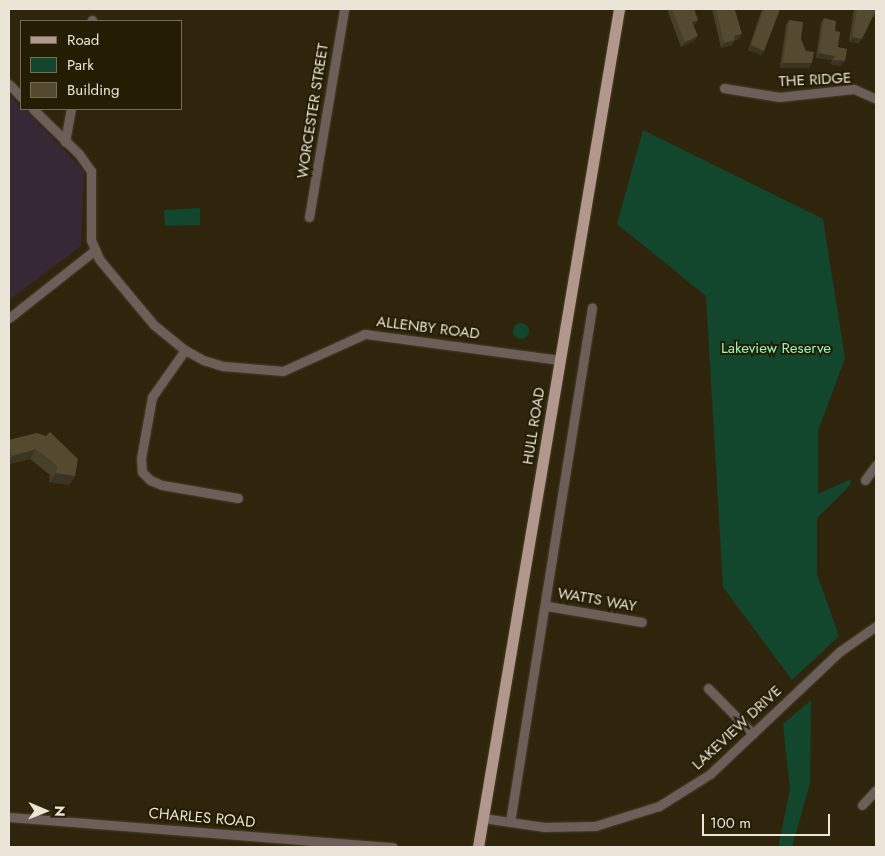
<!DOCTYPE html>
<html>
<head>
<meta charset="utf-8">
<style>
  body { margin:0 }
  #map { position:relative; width:885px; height:856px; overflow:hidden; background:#2e250c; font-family:Jost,sans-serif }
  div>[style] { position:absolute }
  .education>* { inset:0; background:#362835 }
  .green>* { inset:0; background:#12472d }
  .round { border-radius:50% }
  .roads { filter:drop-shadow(0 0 1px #484028) drop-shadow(0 0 1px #484028) }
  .minor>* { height:9px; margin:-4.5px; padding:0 4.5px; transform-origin:4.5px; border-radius:4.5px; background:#6c5f5a }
  .major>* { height:11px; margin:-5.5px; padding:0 5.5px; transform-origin:5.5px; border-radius:5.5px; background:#b2988c }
  .wall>* { inset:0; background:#474029 }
  .shaded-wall>* { inset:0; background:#3a3422 }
  .building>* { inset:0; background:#534a30 }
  span { translate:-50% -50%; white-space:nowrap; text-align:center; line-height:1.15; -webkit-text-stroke:4px #241c03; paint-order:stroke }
  .street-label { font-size:15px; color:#eae5d6 }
  .park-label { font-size:15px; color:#93f4bd }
  .frame { position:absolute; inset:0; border:10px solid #eae5d6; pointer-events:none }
  .legend { position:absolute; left:20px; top:20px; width:162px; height:90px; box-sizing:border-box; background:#241c03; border:1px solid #736c57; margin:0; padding:6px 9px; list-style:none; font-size:15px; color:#eae5d6 }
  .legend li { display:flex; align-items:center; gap:10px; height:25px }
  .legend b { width:25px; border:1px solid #736c57 }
  .north { position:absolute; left:20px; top:786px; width:50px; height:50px; -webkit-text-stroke:4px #241c03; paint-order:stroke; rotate:91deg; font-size:14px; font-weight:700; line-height:20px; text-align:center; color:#eae5d6 }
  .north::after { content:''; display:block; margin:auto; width:18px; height:22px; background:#eae5d6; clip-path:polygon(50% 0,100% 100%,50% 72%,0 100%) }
  .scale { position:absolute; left:702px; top:814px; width:128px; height:22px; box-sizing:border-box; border:2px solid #eae5d6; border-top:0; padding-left:6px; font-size:15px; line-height:18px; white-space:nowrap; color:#eae5d6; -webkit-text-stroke:4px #241c03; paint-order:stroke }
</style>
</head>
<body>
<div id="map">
  <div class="education">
    <i style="clip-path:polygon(9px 92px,21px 109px,25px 109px,84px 171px,81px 246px,9px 300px)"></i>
  </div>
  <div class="green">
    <i style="clip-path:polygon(643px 130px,823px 219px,845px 358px,818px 431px,818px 494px,851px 479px,850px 485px,817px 518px,817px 574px,839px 636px,792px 680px,723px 587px,706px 296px,617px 224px)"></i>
    <i style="clip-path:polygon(200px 208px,200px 225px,165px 226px,164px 210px)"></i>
    <i class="round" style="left:513px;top:323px;width:16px;height:16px"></i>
    <i style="clip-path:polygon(811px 700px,810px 783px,792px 847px,778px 847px,790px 790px,783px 724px)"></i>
  </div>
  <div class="roads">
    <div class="minor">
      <i style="left:92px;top:21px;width:1px;rotate:-90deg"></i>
      <i style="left:9px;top:84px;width:18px;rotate:47deg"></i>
      <i style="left:724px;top:88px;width:56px;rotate:9.3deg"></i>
      <i style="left:779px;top:97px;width:75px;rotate:-6.1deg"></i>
      <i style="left:854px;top:89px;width:24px;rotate:24deg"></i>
      <i style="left:33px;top:109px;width:64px;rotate:44.4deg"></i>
      <i style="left:79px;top:154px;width:21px;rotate:55deg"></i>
      <i style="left:91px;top:171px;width:69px;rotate:90deg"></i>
      <i style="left:91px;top:240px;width:21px;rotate:67deg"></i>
      <i style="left:99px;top:259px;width:86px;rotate:50.2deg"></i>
      <i style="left:154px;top:325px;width:40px;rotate:39deg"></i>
      <i style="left:185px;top:350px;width:21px;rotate:29deg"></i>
      <i style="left:203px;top:360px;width:21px;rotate:17deg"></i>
      <i style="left:223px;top:366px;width:60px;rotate:4.8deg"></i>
      <i style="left:283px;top:371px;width:90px;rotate:-24.3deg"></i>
      <i style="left:365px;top:334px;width:196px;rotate:7.6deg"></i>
      <i style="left:65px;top:142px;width:34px;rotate:-80deg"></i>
      <i style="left:309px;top:217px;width:211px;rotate:-80.4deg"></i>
      <i style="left:9px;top:318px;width:110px;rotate:-38.3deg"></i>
      <i style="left:185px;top:350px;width:57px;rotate:125.1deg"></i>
      <i style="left:152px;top:397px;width:62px;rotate:100.2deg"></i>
      <i style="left:141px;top:458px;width:14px;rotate:86deg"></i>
      <i style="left:142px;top:472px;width:11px;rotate:45deg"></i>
      <i style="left:150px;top:480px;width:13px;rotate:23deg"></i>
      <i style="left:162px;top:485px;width:77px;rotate:9.7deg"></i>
      <i style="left:865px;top:480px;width:19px;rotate:-54deg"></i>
      <i style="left:547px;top:606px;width:96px;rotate:9.6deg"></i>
      <i style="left:708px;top:688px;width:64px;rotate:45.6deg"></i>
      <i style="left:862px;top:805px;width:21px;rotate:-47deg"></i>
      <i style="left:9px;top:817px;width:385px;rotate:4.5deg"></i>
      <i style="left:483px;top:818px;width:62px;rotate:8.4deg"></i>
      <i style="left:544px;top:827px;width:51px;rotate:-1.1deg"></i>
      <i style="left:595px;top:826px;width:67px;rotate:-17.4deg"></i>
      <i style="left:659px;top:806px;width:60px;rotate:-32.1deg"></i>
      <i style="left:710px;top:774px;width:178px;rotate:-43.4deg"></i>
      <i style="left:839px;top:652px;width:45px;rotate:-35.1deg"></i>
      <i style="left:510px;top:822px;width:521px;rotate:-80.95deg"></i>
    </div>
    <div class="major">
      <i style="left:478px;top:847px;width:850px;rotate:-80.45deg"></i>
    </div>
  </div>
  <div class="wall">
    <i style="clip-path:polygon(667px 9px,694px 9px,698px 20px,695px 24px,693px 25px,694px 41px,681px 47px)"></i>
    <i style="clip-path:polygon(712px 9px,731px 9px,739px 39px,735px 40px,732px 45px,721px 48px)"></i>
    <i style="clip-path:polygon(762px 9px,780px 9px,764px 51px,761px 55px,748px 50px)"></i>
    <i style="clip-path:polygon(854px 9px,876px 9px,876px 17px,872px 17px,859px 43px,849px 42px)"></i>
    <i style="clip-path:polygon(824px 18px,835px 31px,841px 66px,831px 64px,832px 60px,816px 58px,821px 23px)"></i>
    <i style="clip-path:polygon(789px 20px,801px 39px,809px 68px,780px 68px,786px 25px)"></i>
    <i style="clip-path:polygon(37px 433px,75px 476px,69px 485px,49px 482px,50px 475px,30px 459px,9px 464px,9px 440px)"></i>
  </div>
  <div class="shaded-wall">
    <i style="clip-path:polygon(875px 12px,876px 12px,876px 17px,871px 17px)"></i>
    <i style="clip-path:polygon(698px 20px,695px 24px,689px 27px,692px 22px)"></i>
    <i style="clip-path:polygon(742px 34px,739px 39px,731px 41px,734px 36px)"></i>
    <i style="clip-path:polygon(698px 36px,694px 41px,681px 47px,685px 42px)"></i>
    <i style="clip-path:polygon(853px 37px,862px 39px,859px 43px,849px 42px)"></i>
    <i style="clip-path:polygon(735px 40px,732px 45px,721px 48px,724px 43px)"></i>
    <i style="clip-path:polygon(751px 45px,764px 51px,761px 55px,748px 50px)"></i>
    <i style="clip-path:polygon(819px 53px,835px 56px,832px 60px,816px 58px)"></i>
    <i style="clip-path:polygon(834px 60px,845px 61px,841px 66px,831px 64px)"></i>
    <i style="clip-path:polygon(783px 63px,812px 63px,809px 68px,780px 68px)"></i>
    <i style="clip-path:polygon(36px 449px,30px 459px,9px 464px,9px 460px,12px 456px)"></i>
    <i style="clip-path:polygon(56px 473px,75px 476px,69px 485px,49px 482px)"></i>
  </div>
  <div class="building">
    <i style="clip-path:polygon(672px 9px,694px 9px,698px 20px,692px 22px,698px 36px,685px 42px)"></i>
    <i style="clip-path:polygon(716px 9px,735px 10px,742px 34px,734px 36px,735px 40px,724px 43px)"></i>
    <i style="clip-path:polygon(764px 9px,780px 9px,764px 51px,751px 45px)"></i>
    <i style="clip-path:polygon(857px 9px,876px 9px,876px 12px,875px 12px,862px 39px,853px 37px)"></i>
    <i style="clip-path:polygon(824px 18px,836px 21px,835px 31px,840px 32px,838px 47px,847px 49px,845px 61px,834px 60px,835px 56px,819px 53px)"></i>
    <i style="clip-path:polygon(789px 20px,803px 22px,801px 39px,806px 51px,814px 52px,812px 63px,783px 63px)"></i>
    <i style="clip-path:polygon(50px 432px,78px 459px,75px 476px,56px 473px,57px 466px,36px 449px,12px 456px,9px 445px,9px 440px,37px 433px,46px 436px)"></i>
  </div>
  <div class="street-label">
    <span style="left:815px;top:80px;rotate:-3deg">THE RIDGE</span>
    <span style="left:313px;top:111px;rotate:-81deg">WORCESTER STREET</span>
    <span style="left:428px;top:328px;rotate:7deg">ALLENBY ROAD</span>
    <span style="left:534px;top:426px;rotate:-81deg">HULL ROAD</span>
    <span style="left:597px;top:600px;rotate:10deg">WATTS WAY</span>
    <span style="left:737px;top:728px;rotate:-43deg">LAKEVIEW DRIVE</span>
    <span style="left:202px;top:818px;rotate:5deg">CHARLES ROAD</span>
  </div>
  <div class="park-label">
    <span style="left:776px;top:349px">Lakeview Reserve</span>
  </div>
  <div class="frame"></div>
  <ul class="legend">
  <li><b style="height:6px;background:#b2988c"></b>Road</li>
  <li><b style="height:14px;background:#12472d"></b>Park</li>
  <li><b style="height:14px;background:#534a30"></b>Building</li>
  </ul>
  <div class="north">N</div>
  <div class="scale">100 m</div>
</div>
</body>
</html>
